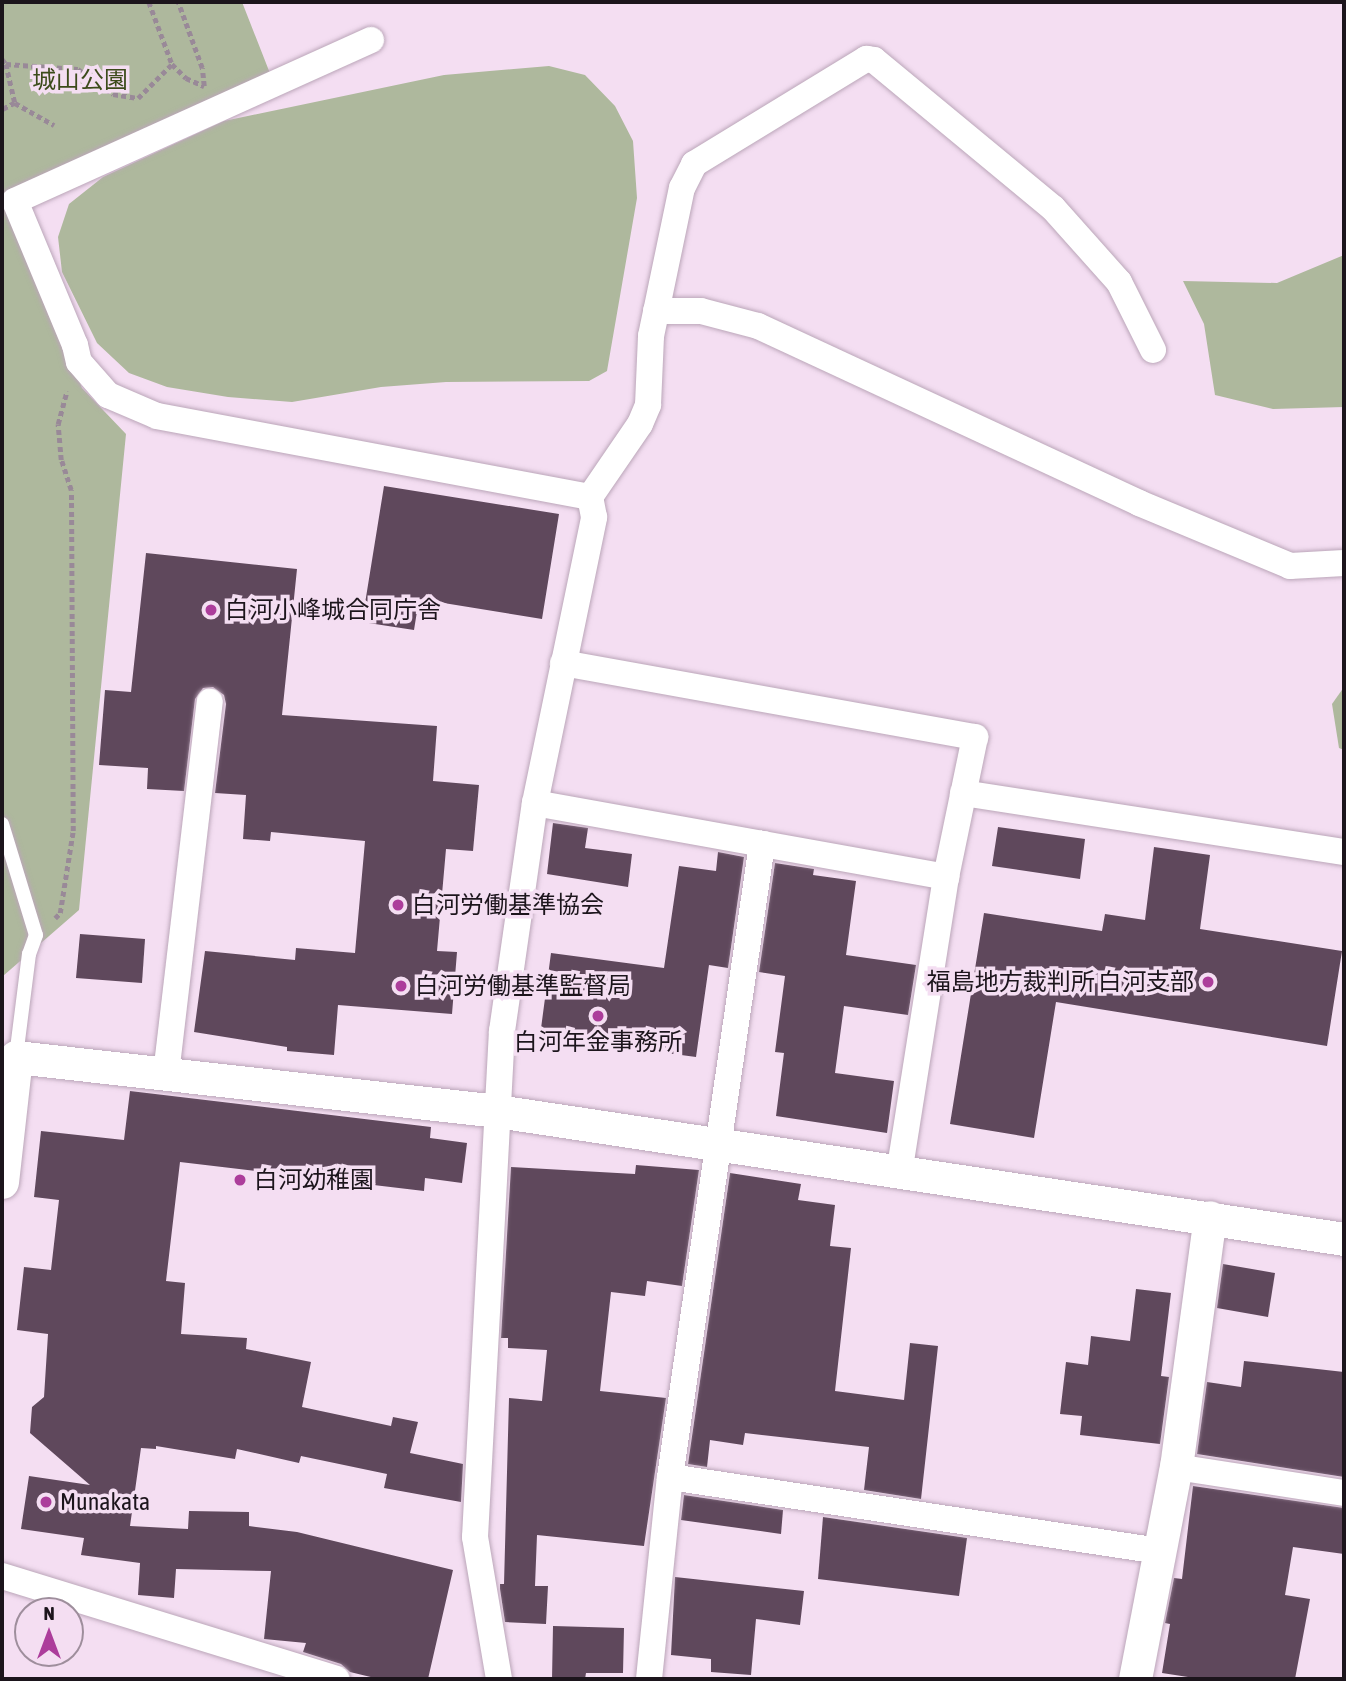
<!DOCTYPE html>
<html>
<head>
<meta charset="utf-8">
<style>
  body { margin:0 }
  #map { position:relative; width:1346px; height:1681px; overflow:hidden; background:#f4def2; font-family:"Asap Condensed","Noto Sans JP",sans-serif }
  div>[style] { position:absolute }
  .green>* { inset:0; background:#aeb89d }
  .building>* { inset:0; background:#5f485c }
  .path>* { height:4.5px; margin-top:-2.25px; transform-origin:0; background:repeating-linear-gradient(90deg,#998998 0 5px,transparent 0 8.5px) }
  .roads { filter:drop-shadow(0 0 2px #bba6b9) drop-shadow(0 0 2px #bba6b9) }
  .service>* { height:14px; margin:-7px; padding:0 7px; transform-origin:7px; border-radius:7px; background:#fff }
  .minor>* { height:26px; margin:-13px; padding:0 13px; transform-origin:13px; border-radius:13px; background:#fff }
  .tertiary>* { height:33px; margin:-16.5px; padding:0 16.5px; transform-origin:16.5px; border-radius:16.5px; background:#fff }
  .dots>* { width:19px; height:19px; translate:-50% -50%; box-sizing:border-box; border:4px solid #f4def2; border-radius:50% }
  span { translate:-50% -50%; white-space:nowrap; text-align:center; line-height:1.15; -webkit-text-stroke:7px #f4def2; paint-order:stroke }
  .park-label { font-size:24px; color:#3c4b1b }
  .poi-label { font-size:24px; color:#1c151c }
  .left { translate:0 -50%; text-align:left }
  .right { translate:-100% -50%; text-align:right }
  .frame { position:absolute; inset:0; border:4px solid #1c151c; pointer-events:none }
  .north { position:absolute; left:14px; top:1597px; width:70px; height:70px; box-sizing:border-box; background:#f4def2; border:2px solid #9e8e9c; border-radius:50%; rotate:0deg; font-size:19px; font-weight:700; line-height:28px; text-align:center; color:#1c151c }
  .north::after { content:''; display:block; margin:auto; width:24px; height:32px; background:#ac3d9b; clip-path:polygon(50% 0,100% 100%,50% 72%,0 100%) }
</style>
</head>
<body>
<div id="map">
  <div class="green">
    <i style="clip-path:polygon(2px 2px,242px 2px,273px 81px,5px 200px,82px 388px,126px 434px,79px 910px,3px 976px,2px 990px)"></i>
    <i style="clip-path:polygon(549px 66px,585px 75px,615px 106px,633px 141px,637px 198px,607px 371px,589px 381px,446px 382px,381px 387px,292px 402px,228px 397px,167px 387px,129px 373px,97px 343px,62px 272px,58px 237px,69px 204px,103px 177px,224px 121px,444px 75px)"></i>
    <i style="clip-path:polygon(1344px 255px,1344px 407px,1273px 409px,1215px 395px,1204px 324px,1183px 281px,1277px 283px)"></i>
    <i style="clip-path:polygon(1344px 687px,1344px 750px,1339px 748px,1332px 704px)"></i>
  </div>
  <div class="building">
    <i style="clip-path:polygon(384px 486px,559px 514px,542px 619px,419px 599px,414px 630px,362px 622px)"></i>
    <i style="clip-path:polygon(146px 553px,297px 569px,282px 715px,437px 726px,433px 781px,479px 785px,473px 851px,446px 849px,437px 951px,457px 952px,452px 1014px,338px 1005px,334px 1055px,287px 1051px,287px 1047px,194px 1032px,205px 951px,295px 960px,296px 948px,355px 953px,365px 841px,271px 832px,270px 841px,243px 839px,246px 795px,215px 793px,226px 704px,224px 695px,213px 687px,203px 688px,195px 699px,184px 791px,147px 789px,148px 768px,99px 765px,105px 690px,131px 692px)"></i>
    <i style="clip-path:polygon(553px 823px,588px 828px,585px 848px,632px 854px,628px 887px,547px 874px)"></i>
    <i style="clip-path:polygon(998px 827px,1085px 839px,1080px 879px,992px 866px)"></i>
    <i style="clip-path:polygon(1154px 847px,1210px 855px,1200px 929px,1342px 951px,1327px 1046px,1056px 1002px,1034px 1138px,950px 1124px,984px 913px,1102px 931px,1105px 914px,1145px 920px)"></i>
    <i style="clip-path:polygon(718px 852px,744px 857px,728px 968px,709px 965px,696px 1057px,540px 1036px,551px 953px,664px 968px,679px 866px,716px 871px)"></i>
    <i style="clip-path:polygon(775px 863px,814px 869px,813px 875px,856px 881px,846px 955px,916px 965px,908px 1015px,844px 1006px,835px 1073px,894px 1081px,887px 1133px,776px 1116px,784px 1053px,775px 1052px,785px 976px,759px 972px)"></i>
    <i style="clip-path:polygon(80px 934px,145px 939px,142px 983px,76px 978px)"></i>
    <i style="clip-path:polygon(130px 1091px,431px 1127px,430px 1138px,467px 1143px,462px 1183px,425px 1178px,424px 1191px,180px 1162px,166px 1281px,185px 1283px,181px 1334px,247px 1338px,246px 1349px,311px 1362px,302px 1407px,391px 1426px,393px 1417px,418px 1422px,410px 1453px,463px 1464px,461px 1502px,384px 1488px,387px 1474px,301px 1456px,299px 1463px,237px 1449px,235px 1459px,156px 1446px,156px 1449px,141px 1448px,130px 1526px,188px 1529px,189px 1511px,249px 1512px,249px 1526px,297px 1532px,453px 1570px,428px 1679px,379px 1679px,350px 1672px,341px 1664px,303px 1652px,306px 1643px,264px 1639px,271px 1571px,176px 1569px,174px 1598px,138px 1595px,140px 1563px,81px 1555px,84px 1538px,21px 1529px,29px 1476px,90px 1485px,30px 1433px,32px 1407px,44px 1397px,48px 1334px,17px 1330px,24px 1267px,51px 1270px,59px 1200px,34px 1197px,41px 1131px,124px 1140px)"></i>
    <i style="clip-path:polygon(636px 1165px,699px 1170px,682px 1286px,647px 1281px,645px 1296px,611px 1292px,600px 1391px,666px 1398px,644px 1546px,537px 1535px,535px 1586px,548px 1586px,546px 1624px,505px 1622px,500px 1589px,500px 1584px,504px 1584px,509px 1398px,542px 1401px,547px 1350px,508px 1348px,508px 1338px,501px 1338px,511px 1167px,635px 1174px)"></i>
    <i style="clip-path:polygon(730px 1173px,801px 1184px,798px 1200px,835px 1205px,830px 1246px,851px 1248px,835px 1391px,904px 1400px,910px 1343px,938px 1346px,921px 1499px,864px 1490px,869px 1447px,745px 1433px,743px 1445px,710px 1440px,707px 1467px,688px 1464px)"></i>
    <i style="clip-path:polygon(1223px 1264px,1275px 1273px,1268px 1317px,1217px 1308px)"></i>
    <i style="clip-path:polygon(1136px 1289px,1171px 1293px,1161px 1376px,1169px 1377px,1160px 1444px,1080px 1435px,1082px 1416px,1060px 1414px,1066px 1362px,1088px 1365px,1091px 1336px,1130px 1341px)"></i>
    <i style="clip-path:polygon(1244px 1361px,1344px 1372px,1344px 1477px,1197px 1454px,1207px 1382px,1241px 1387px)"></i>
    <i style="clip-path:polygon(1193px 1486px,1344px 1508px,1344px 1554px,1293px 1547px,1285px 1595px,1310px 1599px,1295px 1679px,1201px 1679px,1162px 1673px,1170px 1624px,1165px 1623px,1174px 1578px,1182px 1579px)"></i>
    <i style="clip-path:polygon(684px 1495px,783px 1510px,781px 1534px,681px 1520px)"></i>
    <i style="clip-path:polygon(823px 1517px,967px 1538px,959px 1596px,818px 1579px)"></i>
    <i style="clip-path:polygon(675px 1577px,804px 1591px,800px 1625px,756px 1619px,751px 1675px,711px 1672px,711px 1659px,671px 1655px)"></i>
    <i style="clip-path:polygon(553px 1626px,624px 1628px,623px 1673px,586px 1673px,585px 1679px,552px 1679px)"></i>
  </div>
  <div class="path">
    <i style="left:149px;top:2px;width:66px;rotate:69.6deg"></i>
    <i style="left:172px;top:64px;width:20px;rotate:45deg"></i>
    <i style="left:186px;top:78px;width:20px;rotate:24deg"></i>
    <i style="left:204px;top:86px;width:18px;rotate:-96deg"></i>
    <i style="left:202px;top:68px;width:70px;rotate:-110deg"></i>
    <i style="left:2px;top:59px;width:6px;rotate:51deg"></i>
    <i style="left:6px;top:64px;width:40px;rotate:77deg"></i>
    <i style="left:15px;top:103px;width:15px;rotate:152deg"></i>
    <i style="left:6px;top:64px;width:72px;rotate:4deg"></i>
    <i style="left:78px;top:69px;width:43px;rotate:35.5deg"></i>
    <i style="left:113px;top:94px;width:25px;rotate:9deg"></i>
    <i style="left:138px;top:98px;width:48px;rotate:-45deg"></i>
    <i style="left:15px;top:103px;width:45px;rotate:29.4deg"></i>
    <i style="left:55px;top:918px;width:7px;rotate:-45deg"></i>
    <i style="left:60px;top:913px;width:83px;rotate:-81deg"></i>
    <i style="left:73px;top:831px;width:341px;rotate:-90.3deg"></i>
    <i style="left:71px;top:490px;width:32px;rotate:-108deg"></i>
    <i style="left:61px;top:460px;width:36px;rotate:-95deg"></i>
    <i style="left:58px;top:424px;width:34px;rotate:-75deg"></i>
  </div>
  <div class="roads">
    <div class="service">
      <i style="left:2px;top:824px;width:116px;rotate:73deg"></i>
      <i style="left:36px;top:935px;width:20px;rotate:110deg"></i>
      <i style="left:29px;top:954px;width:104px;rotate:97.2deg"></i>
    </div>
    <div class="minor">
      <i style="left:371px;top:40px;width:391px;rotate:155.7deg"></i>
      <i style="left:15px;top:201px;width:156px;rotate:67.4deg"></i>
      <i style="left:75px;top:345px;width:17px;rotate:77deg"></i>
      <i style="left:79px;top:362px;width:44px;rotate:48.7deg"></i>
      <i style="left:108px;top:395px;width:53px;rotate:23.2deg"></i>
      <i style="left:157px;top:416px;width:441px;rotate:10.6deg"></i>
      <i style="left:656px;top:311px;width:45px"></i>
      <i style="left:701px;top:311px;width:59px;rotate:14.7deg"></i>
      <i style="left:758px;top:326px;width:420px;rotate:24.9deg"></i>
      <i style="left:1139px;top:503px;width:164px;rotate:22.6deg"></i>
      <i style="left:1290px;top:566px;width:54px;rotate:-3.2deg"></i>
      <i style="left:563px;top:663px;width:419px;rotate:10.2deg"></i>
      <i style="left:975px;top:737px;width:143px;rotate:101.7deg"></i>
      <i style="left:946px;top:877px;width:300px;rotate:99deg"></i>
      <i style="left:963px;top:793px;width:386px;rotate:8.8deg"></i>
      <i style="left:535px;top:803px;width:418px;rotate:10.2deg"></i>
      <i style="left:166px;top:1074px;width:375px;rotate:-83.3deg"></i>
      <i style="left:1176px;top:1467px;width:170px;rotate:8.8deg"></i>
      <i style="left:670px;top:1477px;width:493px;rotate:8.6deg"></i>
      <i style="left:2px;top:1576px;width:350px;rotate:17.1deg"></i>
      <i style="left:499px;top:1679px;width:144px;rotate:-99.6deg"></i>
      <i style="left:475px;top:1537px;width:507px;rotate:-86.95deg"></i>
      <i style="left:502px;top:1031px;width:230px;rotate:-81.8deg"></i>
      <i style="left:535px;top:803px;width:292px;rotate:-78.3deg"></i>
      <i style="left:594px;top:517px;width:20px;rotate:-101deg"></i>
      <i style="left:590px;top:497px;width:88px;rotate:-55.6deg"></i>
      <i style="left:640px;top:424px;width:21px;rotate:-67deg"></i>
      <i style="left:648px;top:405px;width:69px;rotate:-87.5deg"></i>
      <i style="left:651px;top:336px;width:151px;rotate:-78.2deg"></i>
      <i style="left:682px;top:188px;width:27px;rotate:-63deg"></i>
      <i style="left:694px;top:164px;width:202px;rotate:-31.4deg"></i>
      <i style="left:866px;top:59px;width:8px;rotate:7deg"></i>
      <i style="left:874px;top:60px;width:232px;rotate:39.6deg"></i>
      <i style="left:1053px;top:208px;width:99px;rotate:48.3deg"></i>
      <i style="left:1119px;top:282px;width:76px;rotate:63.4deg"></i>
      <i style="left:649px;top:1679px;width:203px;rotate:-84.1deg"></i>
      <i style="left:670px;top:1477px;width:640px;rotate:-81.73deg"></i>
    </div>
    <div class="tertiary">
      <i style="left:2px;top:1182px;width:126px;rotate:-83.6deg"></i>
      <i style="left:16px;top:1057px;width:484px;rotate:6.4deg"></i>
      <i style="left:497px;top:1111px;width:857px;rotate:8.59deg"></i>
      <i style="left:1135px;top:1679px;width:216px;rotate:-79.1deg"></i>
      <i style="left:1176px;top:1467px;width:252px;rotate:-82.3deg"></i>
    </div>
  </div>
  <div class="dots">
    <i style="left:211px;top:610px;background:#ac3d9b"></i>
    <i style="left:398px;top:905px;background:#ac3d9b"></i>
    <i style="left:1208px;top:982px;background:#ac3d9b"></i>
    <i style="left:401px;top:986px;background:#ac3d9b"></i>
    <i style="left:598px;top:1016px;background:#ac3d9b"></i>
    <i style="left:240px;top:1180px;background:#ac3d9b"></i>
    <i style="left:46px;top:1502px;background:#ac3d9b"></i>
  </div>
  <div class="park-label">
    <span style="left:80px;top:80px">城山公園</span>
  </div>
  <div class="poi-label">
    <span class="left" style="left:225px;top:610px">白河小峰城合同庁舎</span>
    <span class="left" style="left:412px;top:905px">白河労働基準協会</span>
    <span class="right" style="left:1194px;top:982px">福島地方裁判所 白河支部</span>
    <span class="left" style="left:415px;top:986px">白河労働基準監督局</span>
    <span style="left:598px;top:1042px">白河年金事務所</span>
    <span class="left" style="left:254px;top:1180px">白河幼稚園</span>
    <span class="left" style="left:60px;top:1502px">Munakata</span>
  </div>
  <div class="frame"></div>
  <div class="north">N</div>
</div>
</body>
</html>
